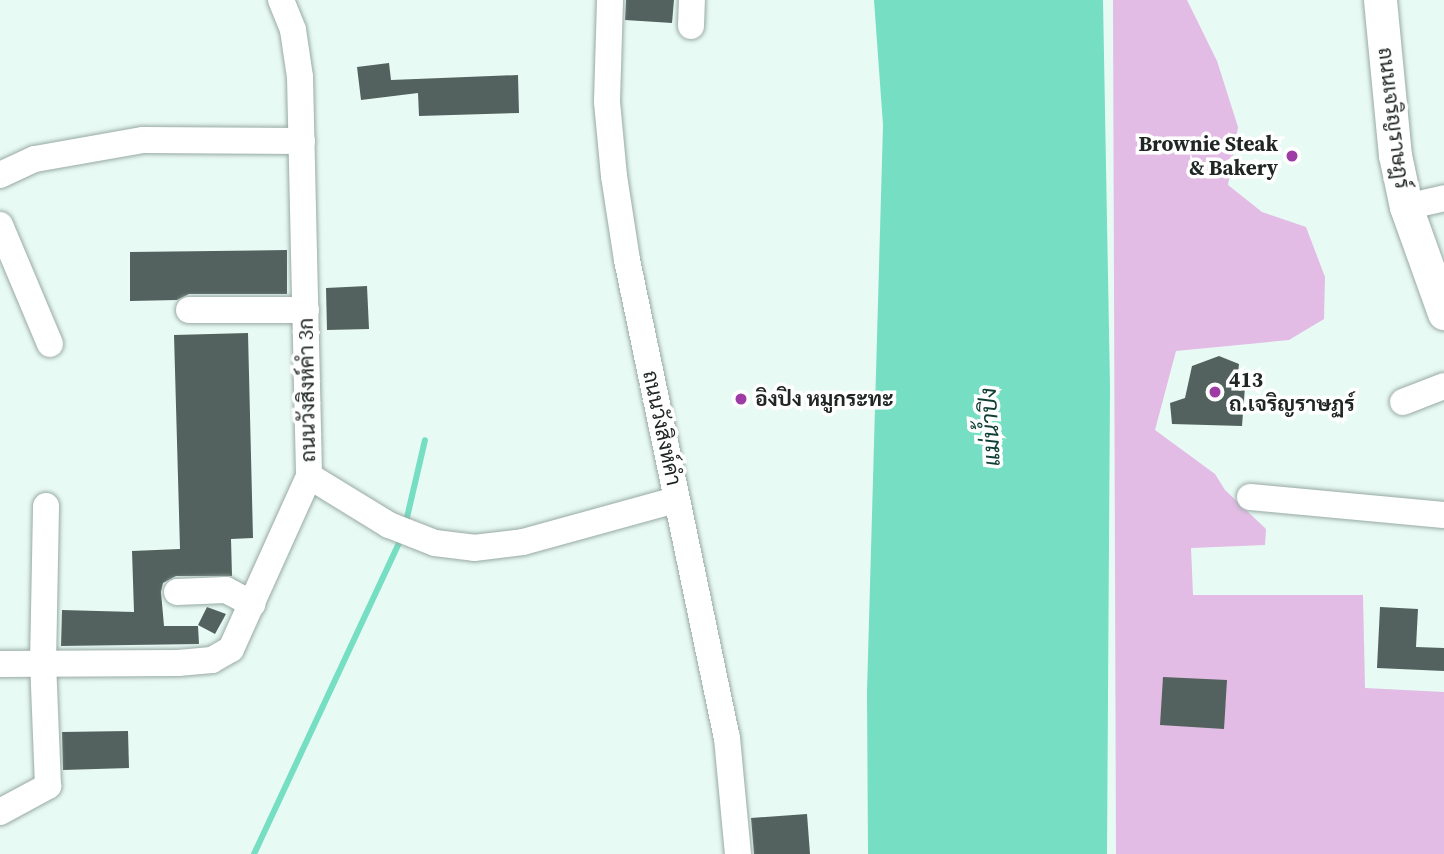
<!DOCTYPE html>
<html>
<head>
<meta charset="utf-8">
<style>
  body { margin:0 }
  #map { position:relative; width:1444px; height:854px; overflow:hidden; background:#e8faf4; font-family:"Source Serif 4",Sarabun,serif }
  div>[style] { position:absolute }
  .green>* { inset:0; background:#e2bce4 }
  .water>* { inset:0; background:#75dec3 }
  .stream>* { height:6px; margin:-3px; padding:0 3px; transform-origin:3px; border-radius:3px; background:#75dec3 }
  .building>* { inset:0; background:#53625e }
  .roads { filter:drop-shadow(0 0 2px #98a9a4) drop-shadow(0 0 2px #98a9a4) }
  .minor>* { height:26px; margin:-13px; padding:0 13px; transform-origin:13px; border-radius:13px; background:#fff }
  .major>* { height:33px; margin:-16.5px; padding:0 16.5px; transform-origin:16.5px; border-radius:16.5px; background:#fff }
  .dots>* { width:19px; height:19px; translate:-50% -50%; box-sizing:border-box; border:4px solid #fff; border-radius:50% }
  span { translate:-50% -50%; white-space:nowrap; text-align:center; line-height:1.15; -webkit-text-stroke:7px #fff; paint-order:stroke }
  .street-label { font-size:21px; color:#202624 }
  .poi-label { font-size:21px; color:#202624; font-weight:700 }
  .right { translate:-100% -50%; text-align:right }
  .left { translate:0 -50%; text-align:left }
  .water-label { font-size:23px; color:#0e3e34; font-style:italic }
</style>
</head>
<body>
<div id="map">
  <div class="green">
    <i style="clip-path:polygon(1113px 0,1187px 0,1217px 61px,1238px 127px,1228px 185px,1262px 212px,1306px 227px,1325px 277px,1324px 319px,1289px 340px,1176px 351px,1155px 430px,1215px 474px,1225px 490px,1266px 529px,1265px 545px,1191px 548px,1193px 595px,1363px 595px,1365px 688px,1444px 692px,1444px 854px,1116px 854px)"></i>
  </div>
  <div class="water">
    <i style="clip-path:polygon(874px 0,1103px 0,1110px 387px,1107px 854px,868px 854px,867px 692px,883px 125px)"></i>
  </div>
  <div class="stream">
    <i style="left:405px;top:526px;width:88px;rotate:-76.9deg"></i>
    <i style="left:254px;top:854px;width:350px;rotate:-65deg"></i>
  </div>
  <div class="building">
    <i style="clip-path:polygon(626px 0,674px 0,672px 23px,625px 20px)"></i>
    <i style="clip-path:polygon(389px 63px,391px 80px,518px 75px,519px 113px,419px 116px,418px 93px,361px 100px,357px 67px)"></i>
    <i style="clip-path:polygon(287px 250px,287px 294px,189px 294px,177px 300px,130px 301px,130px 252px)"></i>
    <i style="clip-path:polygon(367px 286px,369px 329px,327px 330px,326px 288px)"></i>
    <i style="clip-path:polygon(248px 333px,253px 538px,231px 539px,232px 576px,176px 576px,163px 583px,161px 592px,164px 626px,198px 626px,199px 644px,61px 646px,62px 610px,134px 612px,132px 551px,180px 549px,174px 335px)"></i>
    <i style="clip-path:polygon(1219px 356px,1239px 364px,1237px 383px,1245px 387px,1242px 426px,1172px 424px,1170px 403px,1185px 398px,1192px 366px)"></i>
    <i style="clip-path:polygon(207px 607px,226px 614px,215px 634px,198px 625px)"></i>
    <i style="clip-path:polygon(1380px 607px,1418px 609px,1416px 647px,1444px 648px,1444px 671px,1377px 668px)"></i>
    <i style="clip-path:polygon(1163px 677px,1227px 680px,1224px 729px,1160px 725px)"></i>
    <i style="clip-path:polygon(128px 731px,129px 768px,63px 770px,62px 732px)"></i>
    <i style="clip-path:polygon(807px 814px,810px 854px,754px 854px,751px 818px)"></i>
  </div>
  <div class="roads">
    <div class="minor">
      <i style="left:281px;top:0;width:32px;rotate:68deg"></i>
      <i style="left:293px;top:30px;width:48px;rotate:81.5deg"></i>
      <i style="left:300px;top:77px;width:399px;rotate:88.7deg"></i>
      <i style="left:309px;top:476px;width:94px;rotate:31.5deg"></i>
      <i style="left:389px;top:525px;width:49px;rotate:21.4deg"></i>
      <i style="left:435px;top:543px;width:39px;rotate:7deg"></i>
      <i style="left:474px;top:548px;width:49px;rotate:-7deg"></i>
      <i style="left:523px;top:542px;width:159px;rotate:-15.4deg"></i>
      <i style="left:610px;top:0;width:102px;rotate:91.7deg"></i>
      <i style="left:607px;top:102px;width:74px;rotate:84.6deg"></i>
      <i style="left:614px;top:176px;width:85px;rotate:81.2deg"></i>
      <i style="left:627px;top:260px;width:488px;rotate:78.2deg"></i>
      <i style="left:727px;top:738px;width:117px;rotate:84.6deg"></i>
      <i style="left:691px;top:26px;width:26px;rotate:-88deg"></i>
      <i style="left:0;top:175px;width:38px;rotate:-25deg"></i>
      <i style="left:35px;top:159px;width:110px;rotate:-10deg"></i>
      <i style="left:143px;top:140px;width:159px;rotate:0.4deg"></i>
      <i style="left:1406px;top:207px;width:39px;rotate:-13deg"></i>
      <i style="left:0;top:225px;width:129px;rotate:67.2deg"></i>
      <i style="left:189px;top:310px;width:117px"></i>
      <i style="left:1403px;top:402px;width:44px;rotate:-21.3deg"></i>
      <i style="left:1250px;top:497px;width:195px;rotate:5.3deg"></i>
      <i style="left:177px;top:592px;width:49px;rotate:-2.3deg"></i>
      <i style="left:226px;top:590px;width:30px;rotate:28deg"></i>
      <i style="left:0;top:664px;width:178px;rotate:-0.3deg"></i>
      <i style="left:178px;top:663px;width:34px;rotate:-5deg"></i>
      <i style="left:212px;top:660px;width:22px;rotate:-30deg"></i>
      <i style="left:231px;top:649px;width:190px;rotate:-65.7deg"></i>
      <i style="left:0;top:812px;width:55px;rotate:-28.4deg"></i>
      <i style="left:48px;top:786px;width:122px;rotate:-92.3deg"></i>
      <i style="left:43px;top:664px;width:158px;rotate:-88.9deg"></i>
    </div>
    <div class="major">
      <i style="left:1380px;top:0;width:156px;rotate:84.5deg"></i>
      <i style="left:1395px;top:155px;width:53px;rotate:78.1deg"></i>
      <i style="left:1406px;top:207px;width:113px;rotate:70.3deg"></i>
    </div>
  </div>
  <div class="dots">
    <i style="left:1292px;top:156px;background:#9d3ca4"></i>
    <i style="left:1215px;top:392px;background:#9d3ca4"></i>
    <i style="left:741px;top:399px;background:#9d3ca4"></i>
  </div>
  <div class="street-label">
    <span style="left:1394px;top:118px;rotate:83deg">ถนนเจริญราษฎร์</span>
    <span style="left:307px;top:390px;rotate:-91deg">ถนนวังสิงห์คำ 3ก</span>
    <span style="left:662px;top:428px;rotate:78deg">ถนนวังสิงห์คำ</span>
  </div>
  <div class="poi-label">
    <span class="right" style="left:1278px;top:156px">Brownie Steak<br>&amp; Bakery</span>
    <span class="left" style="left:1229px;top:392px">413<br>ถ.เจริญราษฏร์</span>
    <span class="left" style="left:755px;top:399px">อิงปิง หมูกระทะ</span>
  </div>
  <div class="water-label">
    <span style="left:990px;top:427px;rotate:-93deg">แม่น้ำปิง</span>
  </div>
</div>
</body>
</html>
